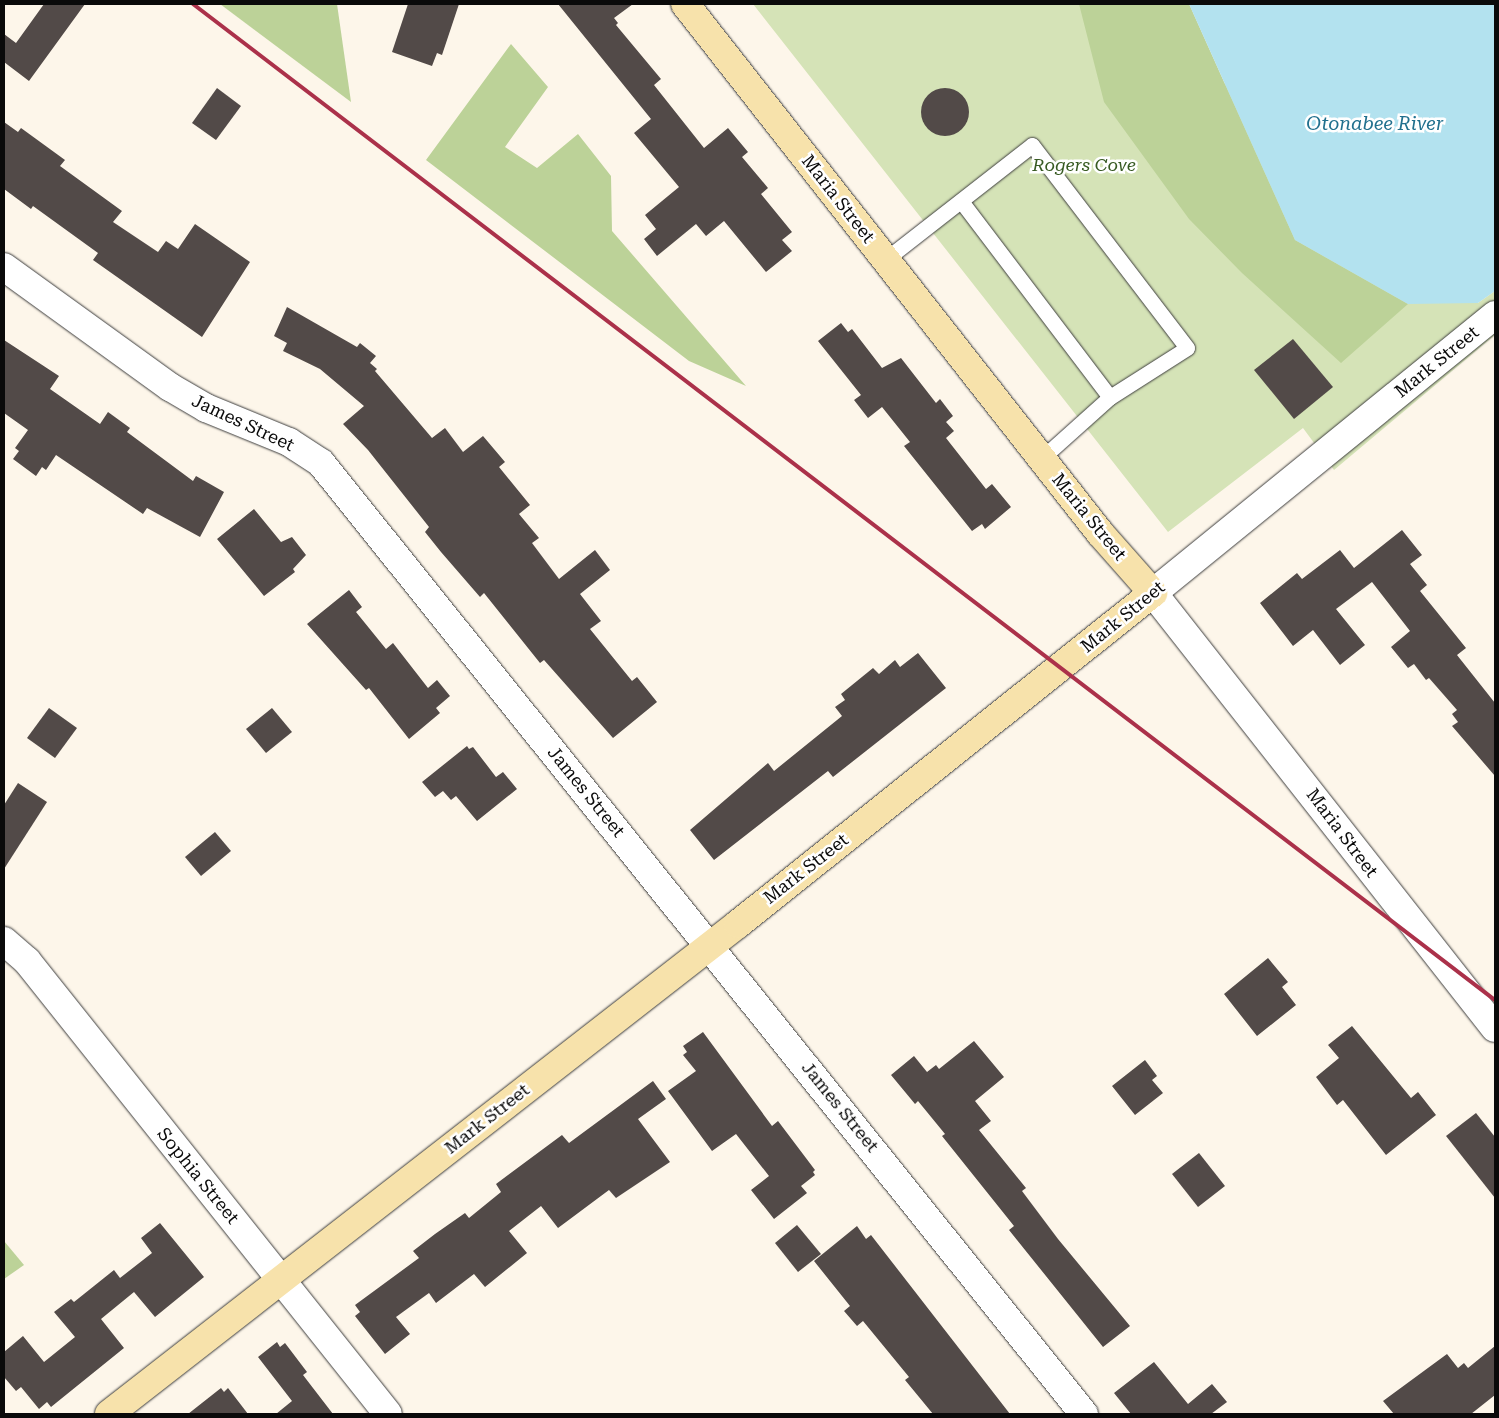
<!DOCTYPE html>
<html>
<head>
<meta charset="utf-8">
<style>
  body { margin:0 }
  #map { position:relative; width:1499px; height:1418px; overflow:hidden; background:#fdf6ea; font-family:"Roboto Serif",serif }
  div>[style] { position:absolute }
  .green>* { inset:0; background:#d5e3b7 }
  .forest>* { inset:0; background:#bcd298 }
  .water>* { inset:0; background:#b3e2ef }
  .building>* { inset:0; background:#524a48 }
  .round { border-radius:50% }
  .roads { filter:drop-shadow(0 0 1px #3d3d3d) drop-shadow(0 0 1px #3d3d3d) }
  .lane>* { height:15px; margin:-7.5px; padding:0 7.5px; transform-origin:7.5px; border-radius:7.5px; background:#fff }
  .street>* { height:28px; margin:-14px; padding:0 14px; transform-origin:14px; border-radius:14px; background:#fff }
  .secondary>* { height:28px; margin:-14px; padding:0 14px; transform-origin:14px; border-radius:14px; background:#f7e2ab }
  .rail>* { height:4px; margin:-2px; padding:0 2px; transform-origin:2px; border-radius:2px; background:#ab314a }
  span { translate:-50% -50%; white-space:nowrap; text-align:center; line-height:1.15; -webkit-text-stroke:5px #fff; paint-order:stroke }
  .park-label { font-size:18px; color:#375a22; font-style:italic }
  .street-label { font-size:18px; color:#0a0a0a }
  .water-label { font-size:19px; color:#21708e; font-style:italic }
  .frame { position:absolute; inset:0; border:5px solid #0a0a0a; pointer-events:none }
</style>
</head>
<body>
<div id="map">
  <div class="green">
    <i style="clip-path:polygon(753px 4px,1189px 4px,1224px 83px,1478px 303px,1495px 291px,1495px 335px,1334px 470px,1303px 428px,1168px 532px)"></i>
  </div>
  <div class="forest">
    <i style="clip-path:polygon(220px 4px,337px 4px,351px 102px)"></i>
    <i style="clip-path:polygon(1079px 4px,1189px 4px,1295px 240px,1408px 304px,1341px 363px,1242px 273px,1189px 219px,1104px 102px)"></i>
    <i style="clip-path:polygon(511px 44px,548px 87px,505px 147px,537px 168px,578px 134px,611px 176px,612px 231px,746px 386px,689px 361px,426px 160px)"></i>
    <i style="clip-path:polygon(4px 1241px,24px 1265px,4px 1279px)"></i>
  </div>
  <div class="water">
    <i style="clip-path:polygon(1189px 4px,1495px 4px,1495px 291px,1478px 303px,1408px 304px,1295px 240px)"></i>
  </div>
  <div class="building">
    <i style="clip-path:polygon(44px 4px,85px 4px,29px 81px,4px 62px,4px 34px,16px 43px)"></i>
    <i style="clip-path:polygon(408px 4px,459px 4px,442px 55px,437px 53px,432px 66px,392px 52px)"></i>
    <i style="clip-path:polygon(558px 4px,633px 4px,614px 18px,618px 23px,616px 25px,661px 79px,654px 85px,704px 148px,728px 128px,748px 152px,742px 157px,768px 188px,761px 194px,792px 232px,782px 240px,792px 251px,766px 272px,724px 221px,706px 236px,696px 224px,657px 256px,644px 239px,656px 229px,645px 215px,679px 187px,634px 133px,651px 119px)"></i>
    <i class="round" style="left:921px;top:88px;width:48px;height:48px"></i>
    <i style="clip-path:polygon(217px 88px,241px 106px,216px 140px,192px 123px)"></i>
    <i style="clip-path:polygon(4px 122px,18px 132px,21px 128px,65px 160px,60px 166px,122px 211px,113px 222px,158px 252px,166px 241px,178px 249px,195px 224px,250px 262px,202px 337px,93px 260px,98px 253px,33px 206px,31px 209px,4px 189px)"></i>
    <i style="clip-path:polygon(287px 307px,357px 347px,360px 343px,376px 356px,370px 363px,377px 369px,375px 371px,432px 438px,445px 428px,463px 452px,483px 436px,505px 462px,499px 467px,530px 505px,519px 514px,539px 538px,532px 543px,559px 579px,595px 550px,610px 570px,580px 594px,601px 621px,590px 629px,632px 681px,637px 677px,657px 702px,613px 738px,544px 660px,540px 663px,484px 593px,480px 597px,441px 552px,425px 532px,429px 527px,368px 450px,343px 424px,364px 406px,320px 369px,283px 351px,287px 343px,274px 336px)"></i>
    <i style="clip-path:polygon(841px 323px,848px 332px,852px 329px,882px 368px,901px 358px,936px 403px,940px 399px,953px 416px,946px 422px,954px 431px,946px 438px,986px 489px,992px 484px,1011px 507px,985px 529px,982px 524px,972px 531px,904px 446px,910px 442px,882px 407px,868px 418px,854px 400px,861px 395px,818px 341px)"></i>
    <i style="clip-path:polygon(1293px 339px,1333px 387px,1294px 419px,1254px 370px)"></i>
    <i style="clip-path:polygon(4px 340px,59px 376px,50px 389px,100px 424px,108px 412px,130px 428px,127px 432px,193px 481px,196px 476px,224px 492px,200px 537px,147px 508px,143px 514px,56px 455px,46px 470px,42px 467px,36px 476px,13px 459px,19px 451px,15px 448px,28px 430px,4px 413px)"></i>
    <i style="clip-path:polygon(254px 509px,281px 542px,292px 537px,306px 555px,293px 569px,295px 572px,264px 596px,217px 539px)"></i>
    <i style="clip-path:polygon(1402px 530px,1422px 555px,1410px 564px,1427px 585px,1420px 591px,1466px 648px,1457px 655px,1495px 703px,1495px 776px,1452px 726px,1458px 722px,1452px 714px,1457px 710px,1429px 678px,1426px 680px,1414px 664px,1408px 668px,1391px 647px,1410px 631px,1372px 582px,1336px 609px,1365px 645px,1340px 665px,1313px 630px,1293px 646px,1260px 603px,1297px 573px,1302px 579px,1340px 550px,1354px 568px)"></i>
    <i style="clip-path:polygon(349px 590px,362px 607px,356px 612px,386px 649px,393px 643px,428px 688px,437px 680px,450px 696px,436px 708px,440px 713px,409px 739px,369px 688px,366px 690px,307px 624px)"></i>
    <i style="clip-path:polygon(918px 653px,946px 688px,833px 777px,828px 771px,714px 860px,690px 830px,768px 763px,774px 771px,842px 716px,835px 707px,845px 700px,841px 694px,873px 668px,879px 674px,895px 660px,900px 667px)"></i>
    <i style="clip-path:polygon(49px 708px,77px 728px,55px 758px,27px 738px)"></i>
    <i style="clip-path:polygon(272px 708px,292px 732px,266px 753px,246px 729px)"></i>
    <i style="clip-path:polygon(467px 746px,469px 749px,473px 747px,496px 777px,503px 772px,517px 789px,477px 821px,456px 796px,451px 800px,443px 791px,435px 797px,422px 782px)"></i>
    <i style="clip-path:polygon(18px 783px,47px 802px,4px 869px,4px 805px)"></i>
    <i style="clip-path:polygon(215px 832px,231px 851px,201px 876px,185px 857px)"></i>
    <i style="clip-path:polygon(1268px 958px,1288px 982px,1282px 987px,1296px 1005px,1257px 1036px,1224px 994px)"></i>
    <i style="clip-path:polygon(1352px 1026px,1411px 1098px,1418px 1092px,1436px 1115px,1386px 1155px,1343px 1100px,1337px 1105px,1316px 1077px,1339px 1058px,1328px 1045px)"></i>
    <i style="clip-path:polygon(703px 1032px,772px 1126px,778px 1121px,815px 1170px,813px 1172px,815px 1175px,801px 1186px,807px 1193px,774px 1219px,751px 1190px,769px 1176px,736px 1134px,712px 1151px,668px 1091px,696px 1071px,683px 1055px,687px 1052px,683px 1046px)"></i>
    <i style="clip-path:polygon(974px 1041px,1004px 1077px,975px 1101px,991px 1121px,979px 1130px,1026px 1188px,1022px 1191px,1058px 1239px,1130px 1326px,1103px 1347px,1009px 1230px,1014px 1226px,942px 1136px,945px 1134px,918px 1101px,915px 1104px,891px 1075px,914px 1056px,927px 1072px,936px 1065px,939px 1069px)"></i>
    <i style="clip-path:polygon(1145px 1060px,1157px 1076px,1152px 1080px,1163px 1093px,1135px 1115px,1112px 1086px)"></i>
    <i style="clip-path:polygon(653px 1081px,666px 1099px,638px 1119px,670px 1162px,616px 1198px,609px 1190px,558px 1228px,541px 1206px,509px 1231px,527px 1253px,485px 1287px,474px 1274px,436px 1303px,429px 1293px,396px 1317px,410px 1334px,385px 1354px,355px 1316px,360px 1312px,355px 1305px,419px 1258px,413px 1251px,435px 1234px,465px 1213px,469px 1218px,501px 1192px,496px 1184px,562px 1135px,569px 1143px)"></i>
    <i style="clip-path:polygon(1476px 1113px,1495px 1137px,1495px 1198px,1446px 1136px)"></i>
    <i style="clip-path:polygon(1199px 1153px,1225px 1186px,1198px 1207px,1172px 1174px)"></i>
    <i style="clip-path:polygon(160px 1223px,204px 1277px,155px 1317px,134px 1292px,101px 1319px,124px 1348px,51px 1407px,47px 1402px,39px 1409px,21px 1387px,16px 1391px,4px 1377px,4px 1352px,23px 1336px,44px 1362px,75px 1337px,54px 1312px,71px 1299px,74px 1302px,114px 1270px,120px 1278px,152px 1253px,141px 1238px)"></i>
    <i style="clip-path:polygon(797px 1225px,821px 1254px,798px 1272px,775px 1243px)"></i>
    <i style="clip-path:polygon(857px 1226px,866px 1239px,871px 1235px,1010px 1414px,933px 1414px,905px 1380px,909px 1377px,863px 1321px,857px 1326px,844px 1311px,850px 1306px,814px 1261px)"></i>
    <i style="clip-path:polygon(277px 1342px,280px 1347px,285px 1343px,307px 1372px,303px 1375px,333px 1414px,276px 1414px,292px 1401px,258px 1357px)"></i>
    <i style="clip-path:polygon(1495px 1346px,1495px 1395px,1471px 1414px,1394px 1414px,1383px 1401px,1447px 1354px,1458px 1368px,1464px 1363px,1468px 1368px)"></i>
    <i style="clip-path:polygon(1154px 1362px,1188px 1404px,1212px 1384px,1227px 1402px,1211px 1414px,1131px 1414px,1114px 1393px)"></i>
    <i style="clip-path:polygon(221px 1388px,224px 1392px,228px 1388px,248px 1414px,188px 1414px)"></i>
  </div>
  <div class="roads">
    <div class="lane">
      <i style="left:961px;top:201px;width:246px;rotate:52.8deg"></i>
      <i style="left:886px;top:259px;width:185px;rotate:-38deg"></i>
      <i style="left:1032px;top:145px;width:255px;rotate:52.6deg"></i>
      <i style="left:1187px;top:348px;width:91px;rotate:147.5deg"></i>
      <i style="left:1110px;top:397px;width:91px;rotate:138.1deg"></i>
    </div>
    <div class="street">
      <i style="left:4px;top:267px;width:205px;rotate:35.9deg"></i>
      <i style="left:170px;top:387px;width:42px;rotate:30.3deg"></i>
      <i style="left:206px;top:408px;width:90px;rotate:22.3deg"></i>
      <i style="left:289px;top:442px;width:38px;rotate:33deg"></i>
      <i style="left:321px;top:463px;width:1219px;rotate:51.26deg"></i>
      <i style="left:1495px;top:315px;width:441px;rotate:140.9deg"></i>
      <i style="left:1153px;top:593px;width:553px;rotate:51.83deg"></i>
      <i style="left:4px;top:941px;width:30px;rotate:41deg"></i>
      <i style="left:27px;top:961px;width:579px;rotate:51.45deg"></i>
    </div>
    <div class="secondary">
      <i style="left:109px;top:1414px;width:797px;rotate:-37.92deg"></i>
      <i style="left:738px;top:924px;width:531px;rotate:-38.58deg"></i>
      <i style="left:1153px;top:593px;width:80px;rotate:-131.5deg"></i>
      <i style="left:1100px;top:533px;width:672px;rotate:-128.11deg"></i>
    </div>
  </div>
  <div class="rail">
    <i style="left:193px;top:4px;width:1639px;rotate:37.42deg"></i>
  </div>
  <div class="park-label">
    <span style="left:1084px;top:165px">Rogers Cove</span>
  </div>
  <div class="street-label">
    <span style="left:838px;top:199px;rotate:52deg">Maria Street</span>
    <span style="left:1437px;top:362px;rotate:-39deg">Mark Street</span>
    <span style="left:243px;top:423px;rotate:25deg">James Street</span>
    <span style="left:1089px;top:517px;rotate:51deg">Maria Street</span>
    <span style="left:1123px;top:617px;rotate:-39deg">Mark Street</span>
    <span style="left:586px;top:792px;rotate:51deg">James Street</span>
    <span style="left:1342px;top:833px;rotate:53deg">Maria Street</span>
    <span style="left:806px;top:869px;rotate:-38deg">Mark Street</span>
    <span style="left:840px;top:1107px;rotate:51deg">James Street</span>
    <span style="left:487px;top:1119px;rotate:-38deg">Mark Street</span>
    <span style="left:198px;top:1176px;rotate:51deg">Sophia Street</span>
  </div>
  <div class="water-label">
    <span style="left:1375px;top:124px">Otonabee River</span>
  </div>
  <div class="frame"></div>
</div>
</body>
</html>
